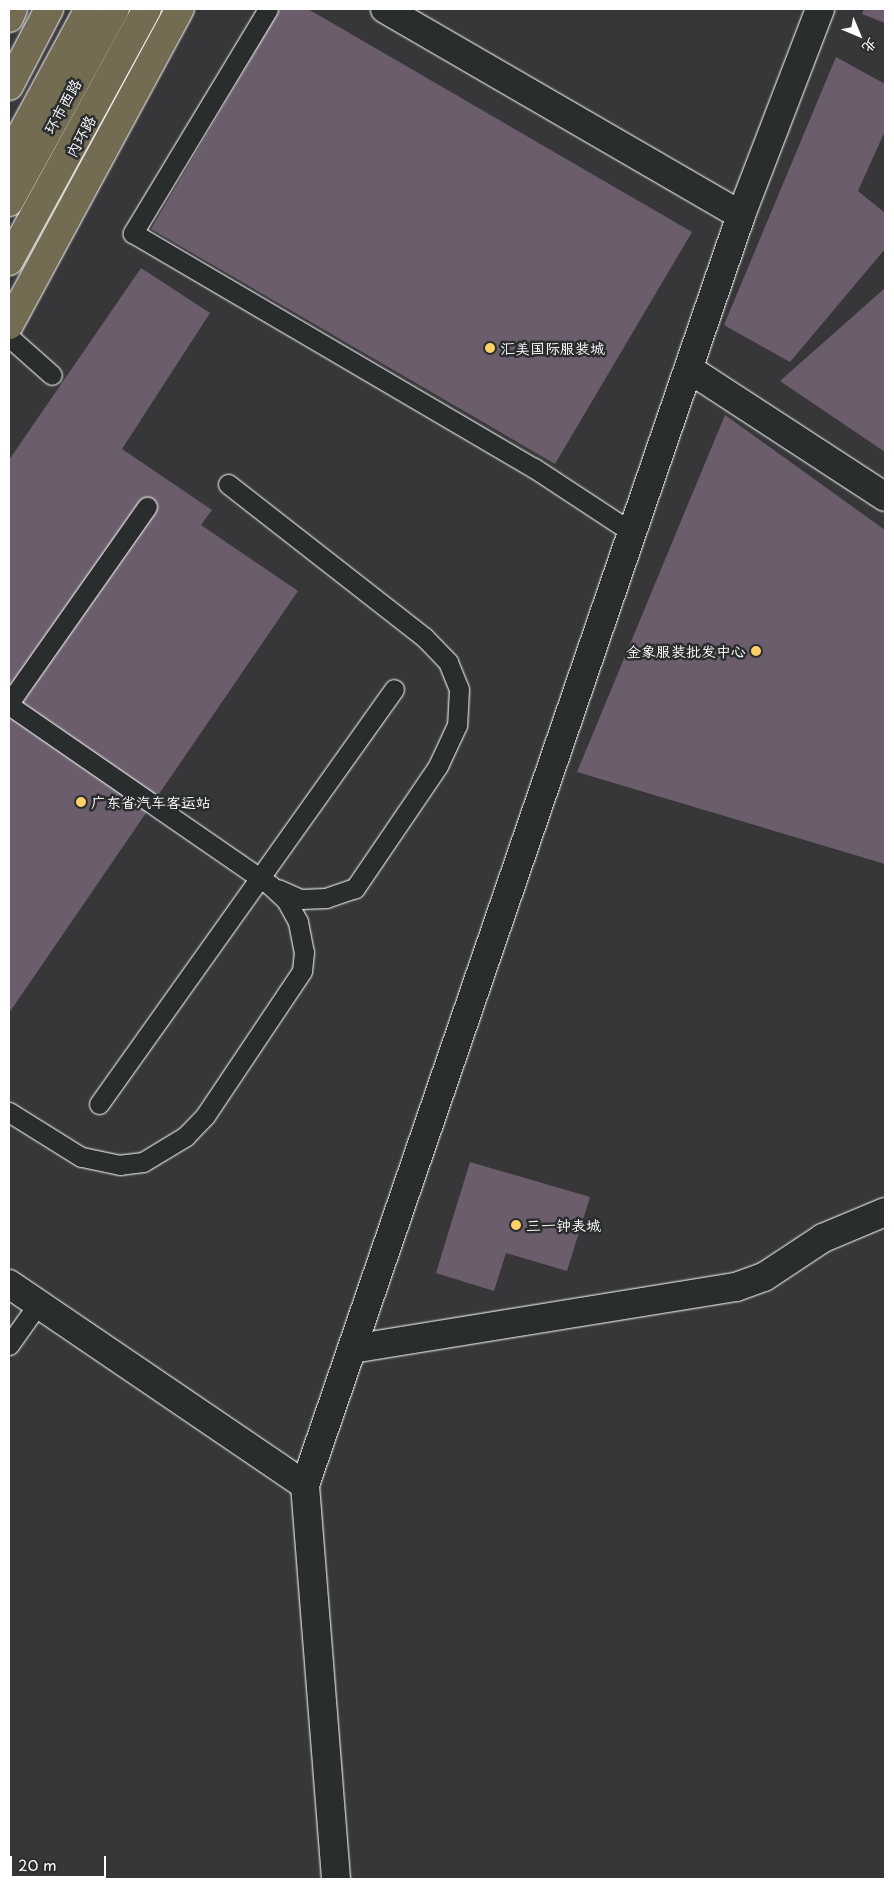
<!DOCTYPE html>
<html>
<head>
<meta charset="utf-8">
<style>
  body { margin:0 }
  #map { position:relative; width:894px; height:1888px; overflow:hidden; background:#37373a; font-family:"Playpen Sans","LXGW WenKai TC",sans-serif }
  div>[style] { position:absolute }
  .building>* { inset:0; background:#6b5d6b }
  .roads { filter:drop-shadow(0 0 1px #fff) drop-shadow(0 0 1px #fff) }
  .service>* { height:19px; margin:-9.5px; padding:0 9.5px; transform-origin:9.5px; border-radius:9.5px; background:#2a2d2e }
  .pedestrian>* { height:28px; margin:-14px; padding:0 14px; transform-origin:14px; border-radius:14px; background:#2a2d2e }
  .minor>* { height:28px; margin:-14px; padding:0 14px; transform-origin:14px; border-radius:14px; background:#2a2d2e }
  .primary>* { height:28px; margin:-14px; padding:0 14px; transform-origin:14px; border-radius:14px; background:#736b52 }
  .trunk>* { height:28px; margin:-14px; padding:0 14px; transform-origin:14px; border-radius:14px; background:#736b52 }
  .dots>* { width:14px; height:14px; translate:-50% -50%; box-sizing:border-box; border:2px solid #2a2d2e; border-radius:50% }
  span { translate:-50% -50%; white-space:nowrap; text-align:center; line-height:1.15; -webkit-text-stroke:5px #2a2d2e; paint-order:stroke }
  .street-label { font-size:15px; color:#fff }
  .poi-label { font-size:15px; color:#fff }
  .left { translate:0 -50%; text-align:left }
  .right { translate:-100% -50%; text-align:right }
  .frame { position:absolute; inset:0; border:10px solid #fff; pointer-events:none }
  .north { position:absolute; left:834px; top:10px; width:50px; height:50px; -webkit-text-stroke:4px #2a2d2e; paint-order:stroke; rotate:135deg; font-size:14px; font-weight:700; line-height:20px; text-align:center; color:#fff }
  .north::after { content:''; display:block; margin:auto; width:18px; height:22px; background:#fff; clip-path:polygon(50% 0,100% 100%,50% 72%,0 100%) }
  .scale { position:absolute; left:10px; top:1856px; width:96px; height:22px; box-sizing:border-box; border:2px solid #fff; border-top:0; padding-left:6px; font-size:15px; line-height:18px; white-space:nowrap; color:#fff; -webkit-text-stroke:4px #2a2d2e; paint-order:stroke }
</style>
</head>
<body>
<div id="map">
  <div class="building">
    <i style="clip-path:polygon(280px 9px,308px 9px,692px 232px,555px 464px,151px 229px)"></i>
    <i style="clip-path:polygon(864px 9px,885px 9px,885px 23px,862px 14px)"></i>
    <i style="clip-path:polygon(836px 57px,885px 84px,885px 131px,858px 191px,885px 213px,885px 249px,790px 362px,724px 325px)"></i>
    <i style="clip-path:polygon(141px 268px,210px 313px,122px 449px,212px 510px,201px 525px,298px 591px,9px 1013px,9px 460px)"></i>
    <i style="clip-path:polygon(885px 288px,885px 452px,780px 381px)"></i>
    <i style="clip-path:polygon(725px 415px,885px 530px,885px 864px,577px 772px)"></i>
    <i style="clip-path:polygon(470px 1162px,590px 1197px,567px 1271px,506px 1253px,494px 1291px,436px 1273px)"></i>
  </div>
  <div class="roads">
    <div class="service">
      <i style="left:268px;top:9px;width:262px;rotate:121.1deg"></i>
      <i style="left:133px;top:233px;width:465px;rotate:30.4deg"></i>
      <i style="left:534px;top:468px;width:118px;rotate:33.3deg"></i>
      <i style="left:9px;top:337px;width:57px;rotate:41.5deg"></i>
      <i style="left:228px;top:484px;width:249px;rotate:38deg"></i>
      <i style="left:424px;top:637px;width:35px;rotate:46deg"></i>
      <i style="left:448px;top:662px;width:29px;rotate:68deg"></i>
      <i style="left:459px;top:689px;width:36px;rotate:93deg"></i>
      <i style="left:457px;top:725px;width:45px;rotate:114.9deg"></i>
      <i style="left:438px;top:766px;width:148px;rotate:124.2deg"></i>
      <i style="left:355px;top:888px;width:31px;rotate:161deg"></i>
      <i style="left:326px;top:898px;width:26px;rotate:178deg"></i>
      <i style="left:300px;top:899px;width:24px;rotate:-156deg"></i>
      <i style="left:9px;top:703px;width:240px;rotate:-54.9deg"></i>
      <i style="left:9px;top:705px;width:317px;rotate:34.6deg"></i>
      <i style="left:270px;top:885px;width:22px;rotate:43deg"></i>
      <i style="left:286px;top:900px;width:25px;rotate:61deg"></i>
      <i style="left:298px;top:922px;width:31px;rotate:79deg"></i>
      <i style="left:304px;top:952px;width:19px;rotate:96deg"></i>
      <i style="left:302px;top:971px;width:174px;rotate:123.8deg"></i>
      <i style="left:205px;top:1116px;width:28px;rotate:134deg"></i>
      <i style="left:186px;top:1136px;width:50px;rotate:148.8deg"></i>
      <i style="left:143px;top:1162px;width:23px;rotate:173deg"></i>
      <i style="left:120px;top:1165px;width:40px;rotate:-168deg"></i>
      <i style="left:81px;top:1157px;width:85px;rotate:-148deg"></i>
      <i style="left:99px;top:1104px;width:509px;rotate:-54.59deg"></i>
      <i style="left:9px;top:1345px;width:50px;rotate:-54.7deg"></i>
    </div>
    <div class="pedestrian">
      <i style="left:385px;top:9px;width:411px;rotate:30.1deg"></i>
    </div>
    <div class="minor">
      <i style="left:689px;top:369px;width:234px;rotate:33.1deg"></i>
      <i style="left:9px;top:1284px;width:358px;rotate:34.2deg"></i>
      <i style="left:352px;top:1349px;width:389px;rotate:-9.2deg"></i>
      <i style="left:736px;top:1287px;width:30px;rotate:-20deg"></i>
      <i style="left:764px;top:1277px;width:71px;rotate:-33.5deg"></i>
      <i style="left:823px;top:1238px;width:67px;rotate:-22.8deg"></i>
      <i style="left:336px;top:1879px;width:395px;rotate:-94.5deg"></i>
      <i style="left:305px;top:1485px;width:1343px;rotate:-71.05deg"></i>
      <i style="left:741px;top:215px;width:221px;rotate:-69deg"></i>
    </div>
    <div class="primary">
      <i style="left:9px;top:202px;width:220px;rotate:-61.2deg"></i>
      <i style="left:9px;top:325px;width:359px;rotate:-61.6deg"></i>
    </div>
    <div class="trunk">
      <i style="left:9px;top:18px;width:10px;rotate:-66deg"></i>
      <i style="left:9px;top:86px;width:87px;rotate:-62.5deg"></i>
      <i style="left:9px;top:157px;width:168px;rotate:-61.6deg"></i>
      <i style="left:9px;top:261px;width:287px;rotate:-61.3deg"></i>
    </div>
  </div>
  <div class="dots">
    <i style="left:490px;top:348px;background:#ffd166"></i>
    <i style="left:756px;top:651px;background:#ffd166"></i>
    <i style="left:81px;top:802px;background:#ffd166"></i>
    <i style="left:516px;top:1225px;background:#ffd166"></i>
  </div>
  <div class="street-label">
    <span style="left:62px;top:106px;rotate:-61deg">环市西路</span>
    <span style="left:80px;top:136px;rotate:-62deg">内环路</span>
  </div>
  <div class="poi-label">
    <span class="left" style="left:500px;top:348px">汇美国际服装城</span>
    <span class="right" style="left:746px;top:651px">金象服装批发中心</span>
    <span class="left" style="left:91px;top:802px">广东省汽车客运站</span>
    <span class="left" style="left:526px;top:1225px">三一钟表城</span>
  </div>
  <div class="frame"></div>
  <div class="north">北</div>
  <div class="scale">20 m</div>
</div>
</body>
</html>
